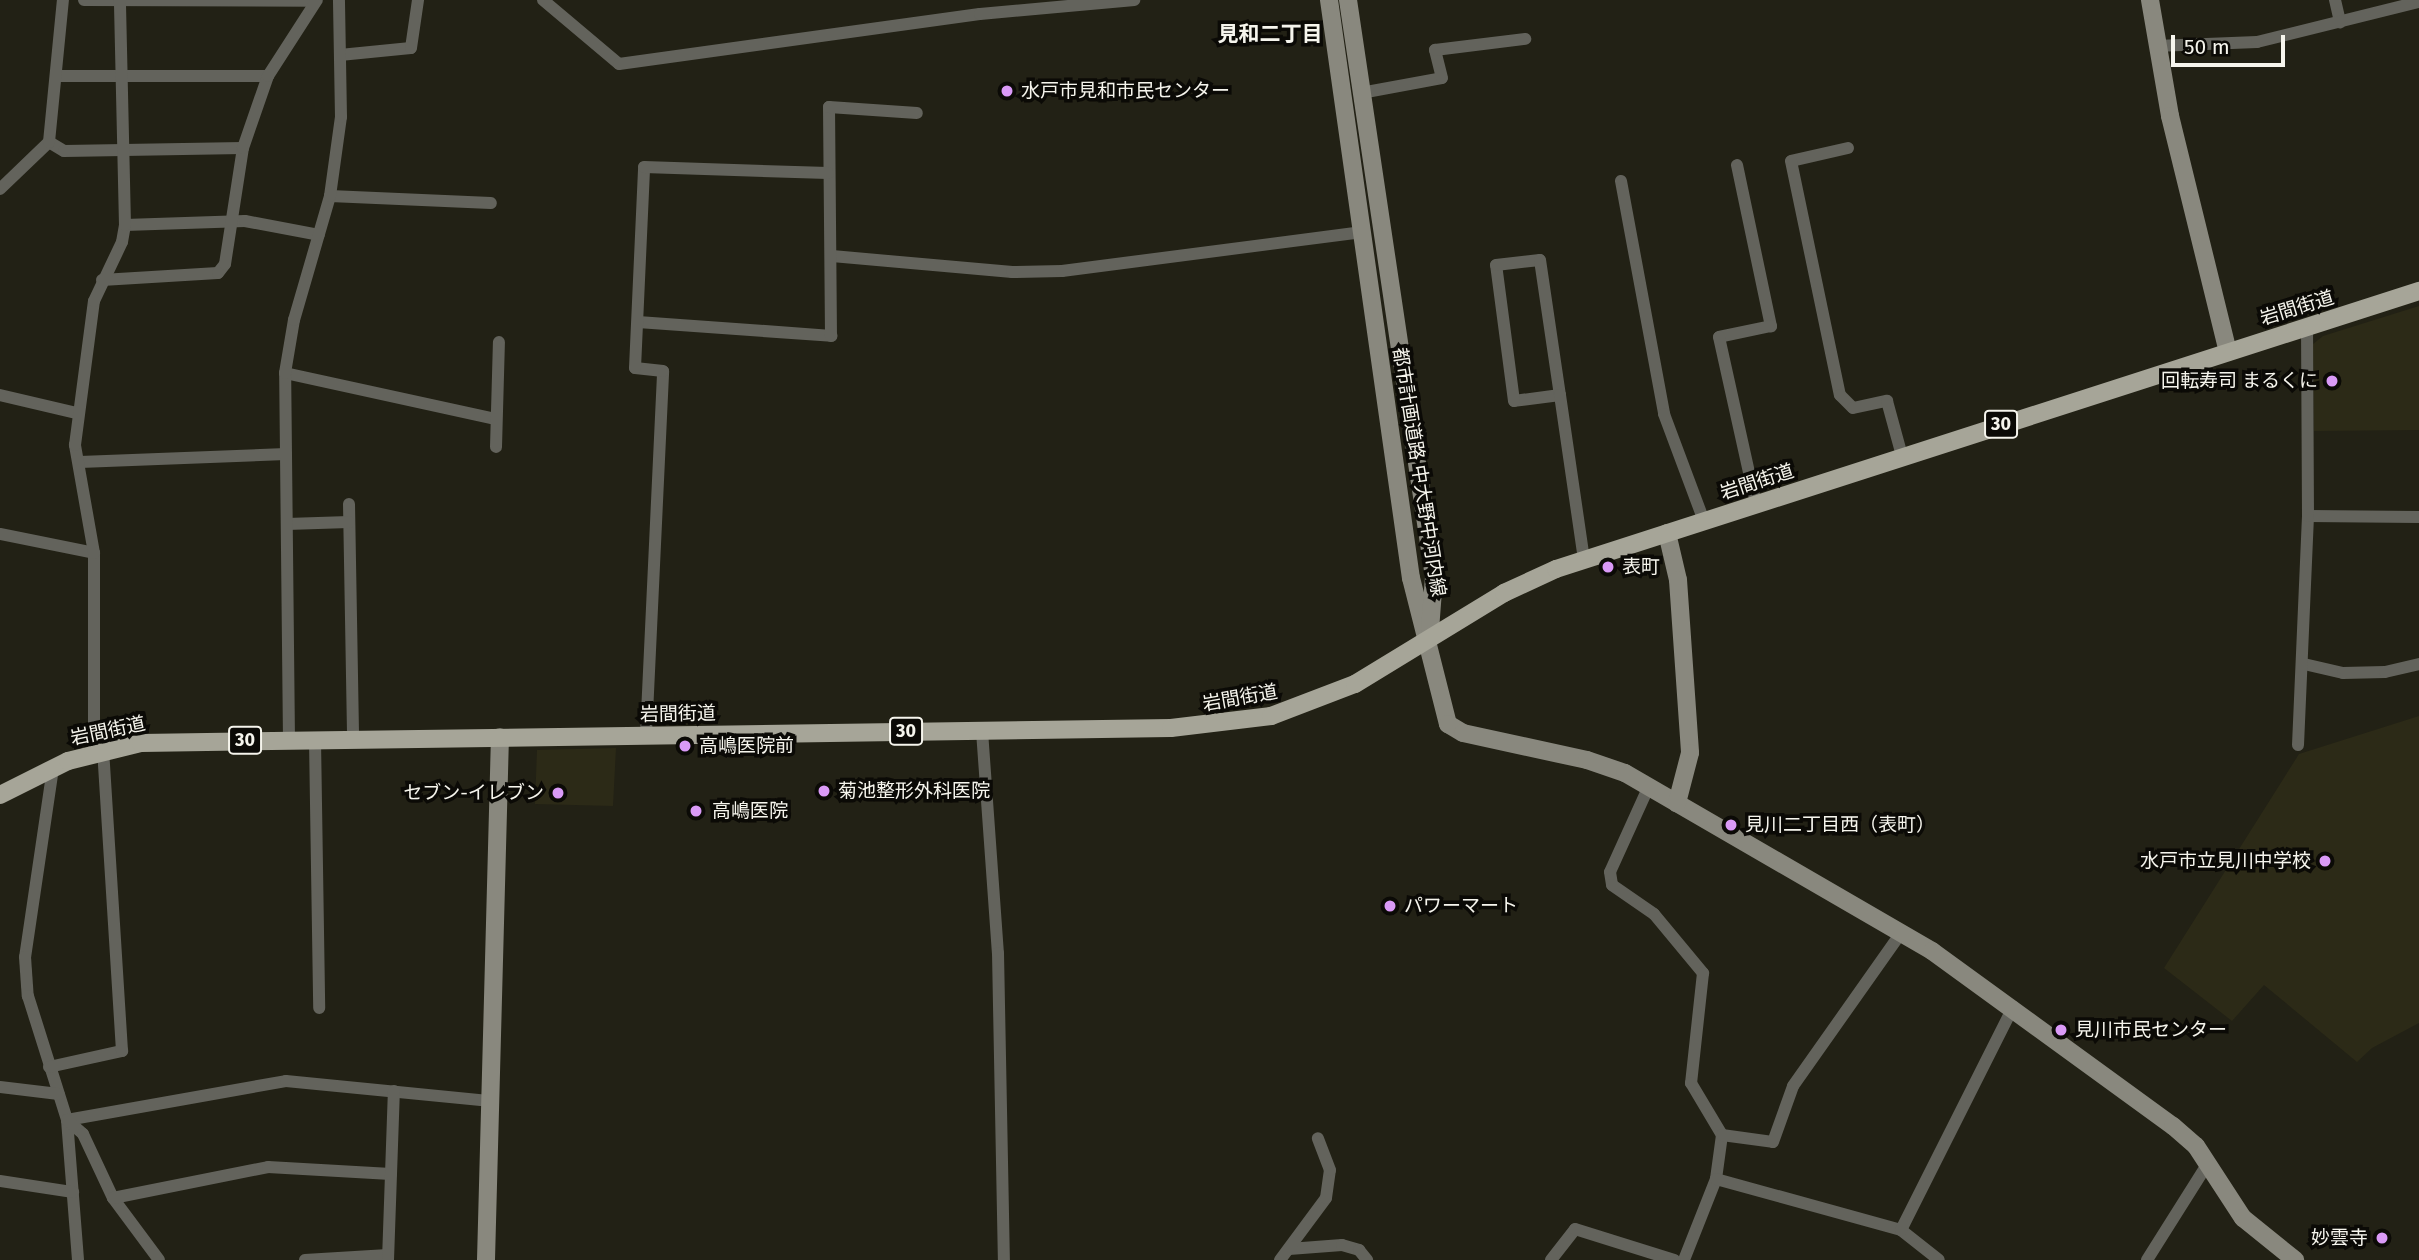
<!DOCTYPE html>
<html>
<head>
<meta charset="utf-8">
<style>
  body { margin:0 }
  #map { position:relative; width:2419px; height:1260px; overflow:hidden; background:#222115; font-family:"Fira Sans","Noto Sans JP",sans-serif }
  div>[style] { position:absolute }
  .built>* { inset:0; background:#2c2a17 }
  .street>* { height:12px; margin:-6px; padding:0 6px; transform-origin:6px; border-radius:6px; background:#63635c }
  .secondary>* { height:18px; margin:-9px; padding:0 9px; transform-origin:9px; border-radius:9px; background:#89887e }
  .primary>* { height:18px; margin:-9px; padding:0 9px; transform-origin:9px; border-radius:9px; background:#a6a598 }
  .dots>* { width:19px; height:19px; translate:-50% -50%; box-sizing:border-box; border:4px solid #0b0a06; border-radius:50% }
  span { translate:-50% -50%; white-space:nowrap; text-align:center; line-height:1.15; -webkit-text-stroke:7px #0b0a06; paint-order:stroke }
  .shield-label span { padding:2px 5px; background:#0b0a06; border:2px solid; border-radius:5px; -webkit-text-stroke-width:0 }
  .shield-label { font-size:18px; color:#f6f5ed; font-weight:700 }
  .poi-label { font-size:19px; color:#f6f5ed }
  .left { translate:0 -50%; text-align:left }
  .right { translate:-100% -50%; text-align:right }
  .street-label { font-size:19px; color:#f6f5ed }
  .neighbourhood-label { font-size:21px; color:#f6f5ed; font-weight:700 }
  .scale { position:absolute; left:2171px; top:35px; width:114px; height:32px; box-sizing:border-box; border:4px solid #f6f5ed; border-top:0; padding-left:9px; font-size:21px; line-height:24px; white-space:nowrap; color:#f6f5ed; -webkit-text-stroke:5px #0b0a06; paint-order:stroke }
</style>
</head>
<body>
<div id="map">
  <div class="built">
    <i style="clip-path:polygon(2419px 306px,2419px 430px,2314px 431px,2313px 344px,2323px 336px)"></i>
    <i style="clip-path:polygon(2419px 716px,2419px 1023px,2372px 1048px,2357px 1062px,2264px 985px,2232px 1021px,2164px 968px,2299px 754px)"></i>
    <i style="clip-path:polygon(616px 748px,613px 806px,535px 804px,537px 750px)"></i>
  </div>
  <div class="street">
    <i style="left:84px;top:0;width:231px;rotate:0.2deg"></i>
    <i style="left:543px;top:0;width:99px;rotate:40.1deg"></i>
    <i style="left:619px;top:64px;width:364px;rotate:-7.9deg"></i>
    <i style="left:980px;top:14px;width:155px;rotate:-5.2deg"></i>
    <i style="left:2335px;top:0;width:23px;rotate:77deg"></i>
    <i style="left:2156px;top:46px;width:101px;rotate:-2.3deg"></i>
    <i style="left:2257px;top:42px;width:167px;rotate:-13.9deg"></i>
    <i style="left:340px;top:55px;width:71px;rotate:-5.6deg"></i>
    <i style="left:411px;top:48px;width:49px;rotate:-81.7deg"></i>
    <i style="left:57px;top:76px;width:211px"></i>
    <i style="left:1361px;top:93px;width:82px;rotate:-10.5deg"></i>
    <i style="left:1442px;top:78px;width:29px;rotate:-104deg"></i>
    <i style="left:1435px;top:50px;width:91px;rotate:-7deg"></i>
    <i style="left:49px;top:142px;width:17px;rotate:31deg"></i>
    <i style="left:64px;top:151px;width:179px;rotate:-1deg"></i>
    <i style="left:1848px;top:148px;width:58px;rotate:167.2deg"></i>
    <i style="left:1791px;top:161px;width:239px;rotate:78.2deg"></i>
    <i style="left:1840px;top:395px;width:18px;rotate:45deg"></i>
    <i style="left:1853px;top:408px;width:35px;rotate:-12deg"></i>
    <i style="left:1887px;top:401px;width:57px;rotate:74.7deg"></i>
    <i style="left:1737px;top:165px;width:165px;rotate:78.1deg"></i>
    <i style="left:1771px;top:326px;width:53px;rotate:168.1deg"></i>
    <i style="left:1719px;top:337px;width:171px;rotate:77.5deg"></i>
    <i style="left:1621px;top:181px;width:237px;rotate:79.5deg"></i>
    <i style="left:1664px;top:414px;width:114px;rotate:69.5deg"></i>
    <i style="left:0;top:189px;width:68px;rotate:-43.8deg"></i>
    <i style="left:49px;top:142px;width:143px;rotate:-84.4deg"></i>
    <i style="left:330px;top:196px;width:161px;rotate:2.5deg"></i>
    <i style="left:125px;top:225px;width:120px;rotate:-1.9deg"></i>
    <i style="left:245px;top:221px;width:75px;rotate:10.7deg"></i>
    <i style="left:832px;top:256px;width:181px;rotate:5.1deg"></i>
    <i style="left:1012px;top:272px;width:50px;rotate:-1.1deg"></i>
    <i style="left:1062px;top:271px;width:303px;rotate:-7.4deg"></i>
    <i style="left:102px;top:280px;width:116px;rotate:-3.5deg"></i>
    <i style="left:218px;top:273px;width:11px;rotate:-52deg"></i>
    <i style="left:225px;top:264px;width:117px;rotate:-81.2deg"></i>
    <i style="left:243px;top:148px;width:76px;rotate:-70.9deg"></i>
    <i style="left:268px;top:76px;width:90px;rotate:-57.2deg"></i>
    <i style="left:638px;top:322px;width:194px;rotate:4.1deg"></i>
    <i style="left:831px;top:336px;width:229px;rotate:-90.5deg"></i>
    <i style="left:829px;top:107px;width:88px;rotate:3.9deg"></i>
    <i style="left:285px;top:373px;width:216px;rotate:12.3deg"></i>
    <i style="left:0;top:395px;width:79px;rotate:13.2deg"></i>
    <i style="left:1560px;top:395px;width:46px;rotate:172.6deg"></i>
    <i style="left:1514px;top:401px;width:137px;rotate:-97.5deg"></i>
    <i style="left:1496px;top:265px;width:44px;rotate:-6.5deg"></i>
    <i style="left:1540px;top:260px;width:136px;rotate:81.6deg"></i>
    <i style="left:1560px;top:395px;width:166px;rotate:81.7deg"></i>
    <i style="left:496px;top:447px;width:105px;rotate:-88.4deg"></i>
    <i style="left:80px;top:462px;width:206px;rotate:-2.2deg"></i>
    <i style="left:349px;top:504px;width:236px;rotate:89deg"></i>
    <i style="left:2308px;top:516px;width:111px;rotate:0.5deg"></i>
    <i style="left:287px;top:524px;width:62px;rotate:-1.8deg"></i>
    <i style="left:0;top:534px;width:96px;rotate:11.4deg"></i>
    <i style="left:2304px;top:664px;width:40px;rotate:13deg"></i>
    <i style="left:2343px;top:673px;width:42px;rotate:-1.4deg"></i>
    <i style="left:2385px;top:672px;width:35px;rotate:-13deg"></i>
    <i style="left:982px;top:731px;width:223px;rotate:85.9deg"></i>
    <i style="left:998px;top:953px;width:307px;rotate:88.9deg"></i>
    <i style="left:646px;top:735px;width:364px;rotate:-87.3deg"></i>
    <i style="left:663px;top:371px;width:28px;rotate:-174deg"></i>
    <i style="left:635px;top:368px;width:201px;rotate:-87.4deg"></i>
    <i style="left:644px;top:167px;width:184px;rotate:1.9deg"></i>
    <i style="left:315px;top:740px;width:268px;rotate:89.1deg"></i>
    <i style="left:289px;top:741px;width:368px;rotate:-90.6deg"></i>
    <i style="left:285px;top:373px;width:54px;rotate:-80.4deg"></i>
    <i style="left:294px;top:320px;width:129px;rotate:-73.8deg"></i>
    <i style="left:330px;top:196px;width:80px;rotate:-82.1deg"></i>
    <i style="left:341px;top:117px;width:117px;rotate:-91deg"></i>
    <i style="left:2298px;top:745px;width:229px;rotate:-87.5deg"></i>
    <i style="left:2308px;top:516px;width:189px;rotate:-90.3deg"></i>
    <i style="left:94px;top:753px;width:200px;rotate:-90deg"></i>
    <i style="left:94px;top:553px;width:110px;rotate:-100deg"></i>
    <i style="left:75px;top:445px;width:145px;rotate:-82.5deg"></i>
    <i style="left:94px;top:301px;width:65px;rotate:-64.6deg"></i>
    <i style="left:122px;top:242px;width:17px;rotate:-80deg"></i>
    <i style="left:125px;top:225px;width:225px;rotate:-91.3deg"></i>
    <i style="left:53px;top:768px;width:191px;rotate:98.4deg"></i>
    <i style="left:25px;top:957px;width:39px;rotate:86deg"></i>
    <i style="left:28px;top:996px;width:130px;rotate:72.5deg"></i>
    <i style="left:67px;top:1120px;width:140px;rotate:85.5deg"></i>
    <i style="left:1649px;top:786px;width:94px;rotate:114.4deg"></i>
    <i style="left:1610px;top:872px;width:13px;rotate:81deg"></i>
    <i style="left:1612px;top:885px;width:51px;rotate:34.6deg"></i>
    <i style="left:1654px;top:914px;width:77px;rotate:50.3deg"></i>
    <i style="left:1703px;top:973px;width:111px;rotate:96.2deg"></i>
    <i style="left:1691px;top:1083px;width:61px;rotate:59.2deg"></i>
    <i style="left:1722px;top:1135px;width:44px;rotate:97.8deg"></i>
    <i style="left:1716px;top:1179px;width:87px;rotate:111.6deg"></i>
    <i style="left:49px;top:1067px;width:75px;rotate:-12.4deg"></i>
    <i style="left:122px;top:1051px;width:302px;rotate:-93.6deg"></i>
    <i style="left:0;top:1087px;width:59px;rotate:6.8deg"></i>
    <i style="left:67px;top:1120px;width:222px;rotate:-10.1deg"></i>
    <i style="left:286px;top:1081px;width:206px;rotate:5.6deg"></i>
    <i style="left:67px;top:1120px;width:21px;rotate:41deg"></i>
    <i style="left:83px;top:1134px;width:71px;rotate:64.9deg"></i>
    <i style="left:113px;top:1198px;width:77px;rotate:53.4deg"></i>
    <i style="left:1722px;top:1135px;width:51px;rotate:7.8deg"></i>
    <i style="left:1773px;top:1142px;width:59px;rotate:-70.3deg"></i>
    <i style="left:1793px;top:1086px;width:187px;rotate:-54.8deg"></i>
    <i style="left:1716px;top:1179px;width:192px;rotate:15.4deg"></i>
    <i style="left:1901px;top:1230px;width:48px;rotate:38.3deg"></i>
    <i style="left:0;top:1181px;width:74px;rotate:8.6deg"></i>
    <i style="left:113px;top:1198px;width:158px;rotate:-11.3deg"></i>
    <i style="left:268px;top:1167px;width:123px;rotate:3.3deg"></i>
    <i style="left:1901px;top:1230px;width:250px;rotate:-63.3deg"></i>
    <i style="left:1289px;top:1249px;width:53px;rotate:-4.3deg"></i>
    <i style="left:1342px;top:1245px;width:18px;rotate:16deg"></i>
    <i style="left:1359px;top:1250px;width:13px;rotate:51deg"></i>
    <i style="left:305px;top:1260px;width:83px;rotate:-3.4deg"></i>
    <i style="left:388px;top:1260px;width:169px;rotate:-88deg"></i>
    <i style="left:1280px;top:1260px;width:77px;rotate:-53.4deg"></i>
    <i style="left:1326px;top:1198px;width:28px;rotate:-82deg"></i>
    <i style="left:1330px;top:1170px;width:34px;rotate:-111deg"></i>
    <i style="left:1551px;top:1260px;width:39px;rotate:-52deg"></i>
    <i style="left:1575px;top:1229px;width:104px;rotate:17.4deg"></i>
    <i style="left:2147px;top:1260px;width:115px;rotate:-57.8deg"></i>
  </div>
  <div class="secondary">
    <i style="left:1329px;top:0;width:584px;rotate:81.93deg"></i>
    <i style="left:1411px;top:578px;width:151px;rotate:75.8deg"></i>
    <i style="left:1448px;top:724px;width:17px;rotate:31deg"></i>
    <i style="left:1463px;top:733px;width:127px;rotate:12.3deg"></i>
    <i style="left:1587px;top:760px;width:40px;rotate:18.9deg"></i>
    <i style="left:1625px;top:773px;width:355px;rotate:30.1deg"></i>
    <i style="left:1932px;top:951px;width:298px;rotate:36deg"></i>
    <i style="left:2173px;top:1126px;width:30px;rotate:41deg"></i>
    <i style="left:2196px;top:1146px;width:86px;rotate:56.9deg"></i>
    <i style="left:2243px;top:1218px;width:67px;rotate:38.9deg"></i>
    <i style="left:1348px;top:0;width:583px;rotate:81.52deg"></i>
    <i style="left:1434px;top:577px;width:53px;rotate:94.3deg"></i>
    <i style="left:2150px;top:0;width:118px;rotate:80.2deg"></i>
    <i style="left:2170px;top:116px;width:243px;rotate:76.2deg"></i>
    <i style="left:1667px;top:533px;width:48px;rotate:76.8deg"></i>
    <i style="left:1678px;top:580px;width:173px;rotate:86deg"></i>
    <i style="left:1690px;top:753px;width:52px;rotate:104.6deg"></i>
    <i style="left:486px;top:1260px;width:523px;rotate:-88.47deg"></i>
  </div>
  <div class="primary">
    <i style="left:0;top:795px;width:76px;rotate:-26.6deg"></i>
    <i style="left:68px;top:761px;width:75px;rotate:-13.9deg"></i>
    <i style="left:141px;top:743px;width:1030px;rotate:-0.83deg"></i>
    <i style="left:1171px;top:728px;width:101px;rotate:-6.8deg"></i>
    <i style="left:1271px;top:716px;width:90px;rotate:-20.9deg"></i>
    <i style="left:1355px;top:684px;width:175px;rotate:-31.4deg"></i>
    <i style="left:1504px;top:593px;width:57px;rotate:-24.8deg"></i>
    <i style="left:1556px;top:569px;width:907px;rotate:-17.86deg"></i>
  </div>
  <div class="dots">
    <i style="left:1007px;top:91px;background:#da9af7"></i>
    <i style="left:2332px;top:381px;background:#da9af7"></i>
    <i style="left:1608px;top:567px;background:#da9af7"></i>
    <i style="left:685px;top:746px;background:#da9af7"></i>
    <i style="left:824px;top:791px;background:#da9af7"></i>
    <i style="left:558px;top:793px;background:#da9af7"></i>
    <i style="left:696px;top:811px;background:#da9af7"></i>
    <i style="left:1731px;top:825px;background:#da9af7"></i>
    <i style="left:2325px;top:861px;background:#da9af7"></i>
    <i style="left:1390px;top:906px;background:#da9af7"></i>
    <i style="left:2061px;top:1030px;background:#da9af7"></i>
    <i style="left:2382px;top:1238px;background:#da9af7"></i>
  </div>
  <div class="shield-label">
    <span style="left:2001px;top:424px">30</span>
    <span style="left:906px;top:731px">30</span>
    <span style="left:245px;top:740px">30</span>
  </div>
  <div class="poi-label">
    <span class="left" style="left:1021px;top:91px">水戸市見和市民センター</span>
    <span class="right" style="left:2318px;top:381px">回転寿司 まるくに</span>
    <span class="left" style="left:1622px;top:567px">表町</span>
    <span class="left" style="left:699px;top:746px">高嶋医院前</span>
    <span class="left" style="left:838px;top:791px">菊池整形外科医院</span>
    <span class="right" style="left:544px;top:793px">セブン-イレブン</span>
    <span class="left" style="left:712px;top:811px">高嶋医院</span>
    <span class="left" style="left:1745px;top:825px">見川二丁目西（表町）</span>
    <span class="right" style="left:2311px;top:861px">水戸市立見川中学校</span>
    <span class="left" style="left:1404px;top:906px">パワーマート</span>
    <span class="left" style="left:2075px;top:1030px">見川市民センター</span>
    <span class="right" style="left:2368px;top:1238px">妙雲寺</span>
  </div>
  <div class="street-label">
    <span style="left:2297px;top:308px;rotate:-17deg">岩間街道</span>
    <span style="left:1419px;top:472px;rotate:81deg">都市計画道路 中大野中河内線</span>
    <span style="left:1757px;top:482px;rotate:-18deg">岩間街道</span>
    <span style="left:1240px;top:698px;rotate:-10deg">岩間街道</span>
    <span style="left:678px;top:714px;rotate:-1deg">岩間街道</span>
    <span style="left:108px;top:731px;rotate:-12deg">岩間街道</span>
  </div>
  <div class="neighbourhood-label">
    <span style="left:1270px;top:34px">見和二丁目</span>
  </div>
  <div class="scale">50 m</div>
</div>
</body>
</html>
